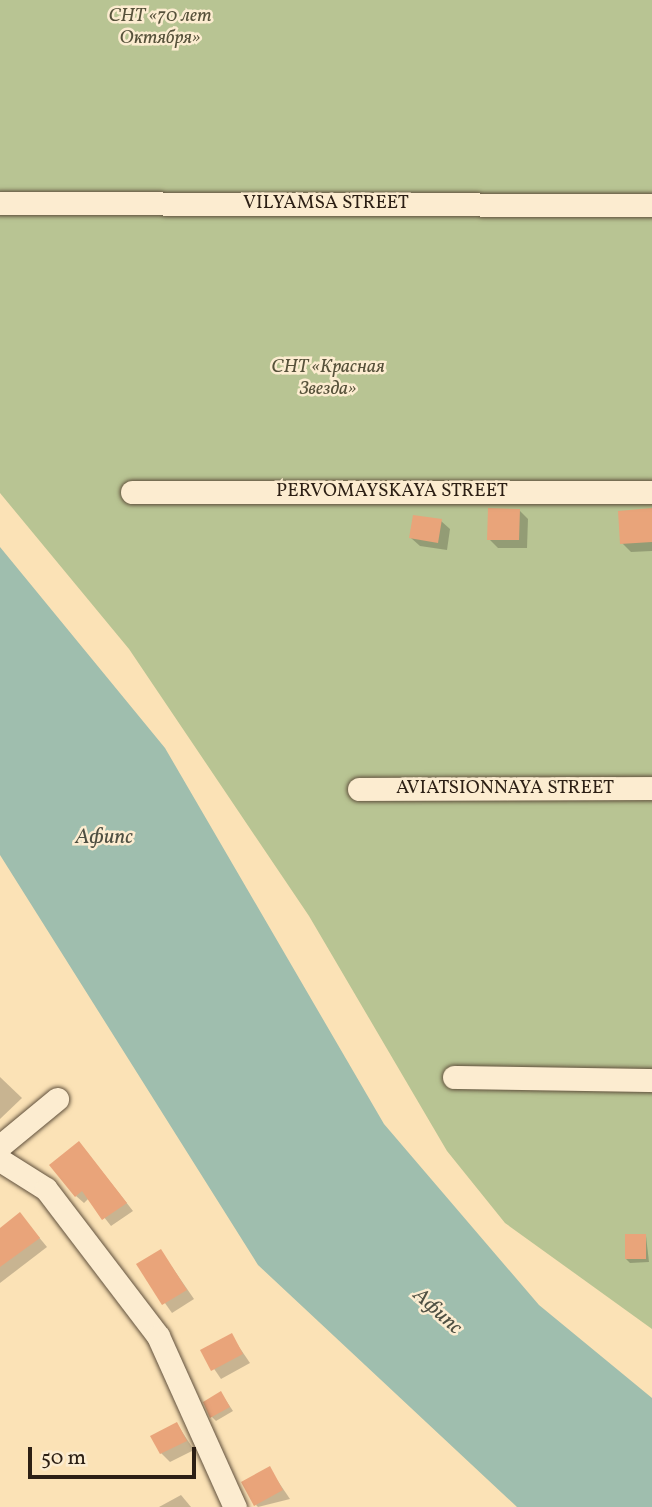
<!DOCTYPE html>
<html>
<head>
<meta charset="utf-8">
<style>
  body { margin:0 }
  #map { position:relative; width:652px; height:1507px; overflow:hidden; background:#fbe2b6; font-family:Vollkorn,serif }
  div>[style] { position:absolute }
  .green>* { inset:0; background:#b8c493 }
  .water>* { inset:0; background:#9fbeae }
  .shadow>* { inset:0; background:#0003 }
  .building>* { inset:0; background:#e9a47a }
  .roads { filter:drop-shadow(0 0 2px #60503c) drop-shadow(0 0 2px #60503c) }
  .street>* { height:23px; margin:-11.5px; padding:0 11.5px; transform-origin:11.5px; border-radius:11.5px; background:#fcecd0 }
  span { translate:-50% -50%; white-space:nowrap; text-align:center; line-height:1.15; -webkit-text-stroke:5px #fcecd0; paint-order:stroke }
  .park-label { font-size:19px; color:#56513a; font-style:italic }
  .street-label { font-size:19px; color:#2c1f14 }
  .water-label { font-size:21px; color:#4e4f42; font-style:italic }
  .scale { position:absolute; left:28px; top:1447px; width:168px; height:32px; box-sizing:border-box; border:4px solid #2c1f14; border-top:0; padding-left:9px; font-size:21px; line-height:24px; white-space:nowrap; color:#2c1f14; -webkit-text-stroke:5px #fcecd0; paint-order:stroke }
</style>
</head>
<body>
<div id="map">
  <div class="green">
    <i style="clip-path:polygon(0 0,652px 0,652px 1329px,505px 1223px,447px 1151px,309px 916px,129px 649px,0 493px)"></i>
  </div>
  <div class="water">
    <i style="clip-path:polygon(0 547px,165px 748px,384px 1124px,539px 1305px,652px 1398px,652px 1507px,517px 1507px,258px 1265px,0 855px)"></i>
  </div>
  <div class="shadow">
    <i style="clip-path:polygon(519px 510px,528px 519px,527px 548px,498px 548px,489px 539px)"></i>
    <i style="clip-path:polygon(652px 510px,652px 551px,631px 552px,622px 543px)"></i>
    <i style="clip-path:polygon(441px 521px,450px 529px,447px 550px,420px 546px,411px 538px)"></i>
    <i style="clip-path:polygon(0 1077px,22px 1098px,0 1119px)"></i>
    <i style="clip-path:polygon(86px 1151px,133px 1211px,111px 1226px,89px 1198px,84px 1203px,76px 1196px)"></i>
    <i style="clip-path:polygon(20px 1214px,47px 1247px,0 1283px,0 1230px)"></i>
    <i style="clip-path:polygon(646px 1236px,649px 1262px,630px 1263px,626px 1259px)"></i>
    <i style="clip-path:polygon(161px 1251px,194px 1299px,172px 1313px,138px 1265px)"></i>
    <i style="clip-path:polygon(231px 1335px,250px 1363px,221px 1379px,202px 1351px)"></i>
    <i style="clip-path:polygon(221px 1393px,233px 1411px,216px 1421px,212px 1417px)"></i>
    <i style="clip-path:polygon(177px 1424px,194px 1450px,170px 1462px,161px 1453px)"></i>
    <i style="clip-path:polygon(269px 1468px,290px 1499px,258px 1507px,256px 1505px)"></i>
    <i style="clip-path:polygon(181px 1495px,191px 1507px,159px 1507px)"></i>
  </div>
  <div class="building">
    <i style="clip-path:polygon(488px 508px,520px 509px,519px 540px,487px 540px)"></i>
    <i style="clip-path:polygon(652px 508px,652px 542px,620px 544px,618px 511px)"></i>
    <i style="clip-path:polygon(413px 515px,442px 519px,438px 543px,409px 538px)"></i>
    <i style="clip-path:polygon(79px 1141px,127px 1203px,102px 1220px,82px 1191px,75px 1197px,49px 1165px)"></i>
    <i style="clip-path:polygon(20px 1212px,40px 1238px,0 1267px,0 1228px)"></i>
    <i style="clip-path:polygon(625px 1234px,646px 1234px,646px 1259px,625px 1259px)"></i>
    <i style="clip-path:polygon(161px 1249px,187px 1290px,162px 1305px,136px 1264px)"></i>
    <i style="clip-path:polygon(232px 1333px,243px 1354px,211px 1371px,200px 1350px)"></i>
    <i style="clip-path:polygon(221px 1391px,230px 1407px,210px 1418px,203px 1402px)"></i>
    <i style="clip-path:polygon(177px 1422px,187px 1441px,160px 1454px,150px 1436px)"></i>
    <i style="clip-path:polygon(270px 1466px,283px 1490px,254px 1506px,241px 1482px)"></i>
  </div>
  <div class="roads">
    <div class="street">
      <i style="left:0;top:203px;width:652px;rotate:0.18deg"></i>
      <i style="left:132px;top:492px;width:520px"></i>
      <i style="left:359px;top:789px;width:293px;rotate:-0.2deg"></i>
      <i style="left:454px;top:1077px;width:198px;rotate:0.9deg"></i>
      <i style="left:0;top:1146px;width:74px;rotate:-39.5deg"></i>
      <i style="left:0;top:1160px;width:54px;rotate:32.2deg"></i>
      <i style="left:46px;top:1189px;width:185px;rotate:52.7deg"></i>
      <i style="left:158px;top:1336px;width:188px;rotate:65.8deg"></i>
    </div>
  </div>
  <div class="park-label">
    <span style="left:160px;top:28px">СНТ «70 лет<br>Октября»</span>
    <span style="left:328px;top:379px">СНТ «Красная<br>Звезда»</span>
  </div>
  <div class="street-label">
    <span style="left:326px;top:204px">VILYAMSA STREET</span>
    <span style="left:392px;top:492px">PERVOMAYSKAYA STREET</span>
    <span style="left:505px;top:789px">AVIATSIONNAYA STREET</span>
  </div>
  <div class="water-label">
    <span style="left:104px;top:838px">Афипс</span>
    <span style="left:437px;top:1312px;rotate:42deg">Афипс</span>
  </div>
  <div class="scale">50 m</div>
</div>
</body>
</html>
